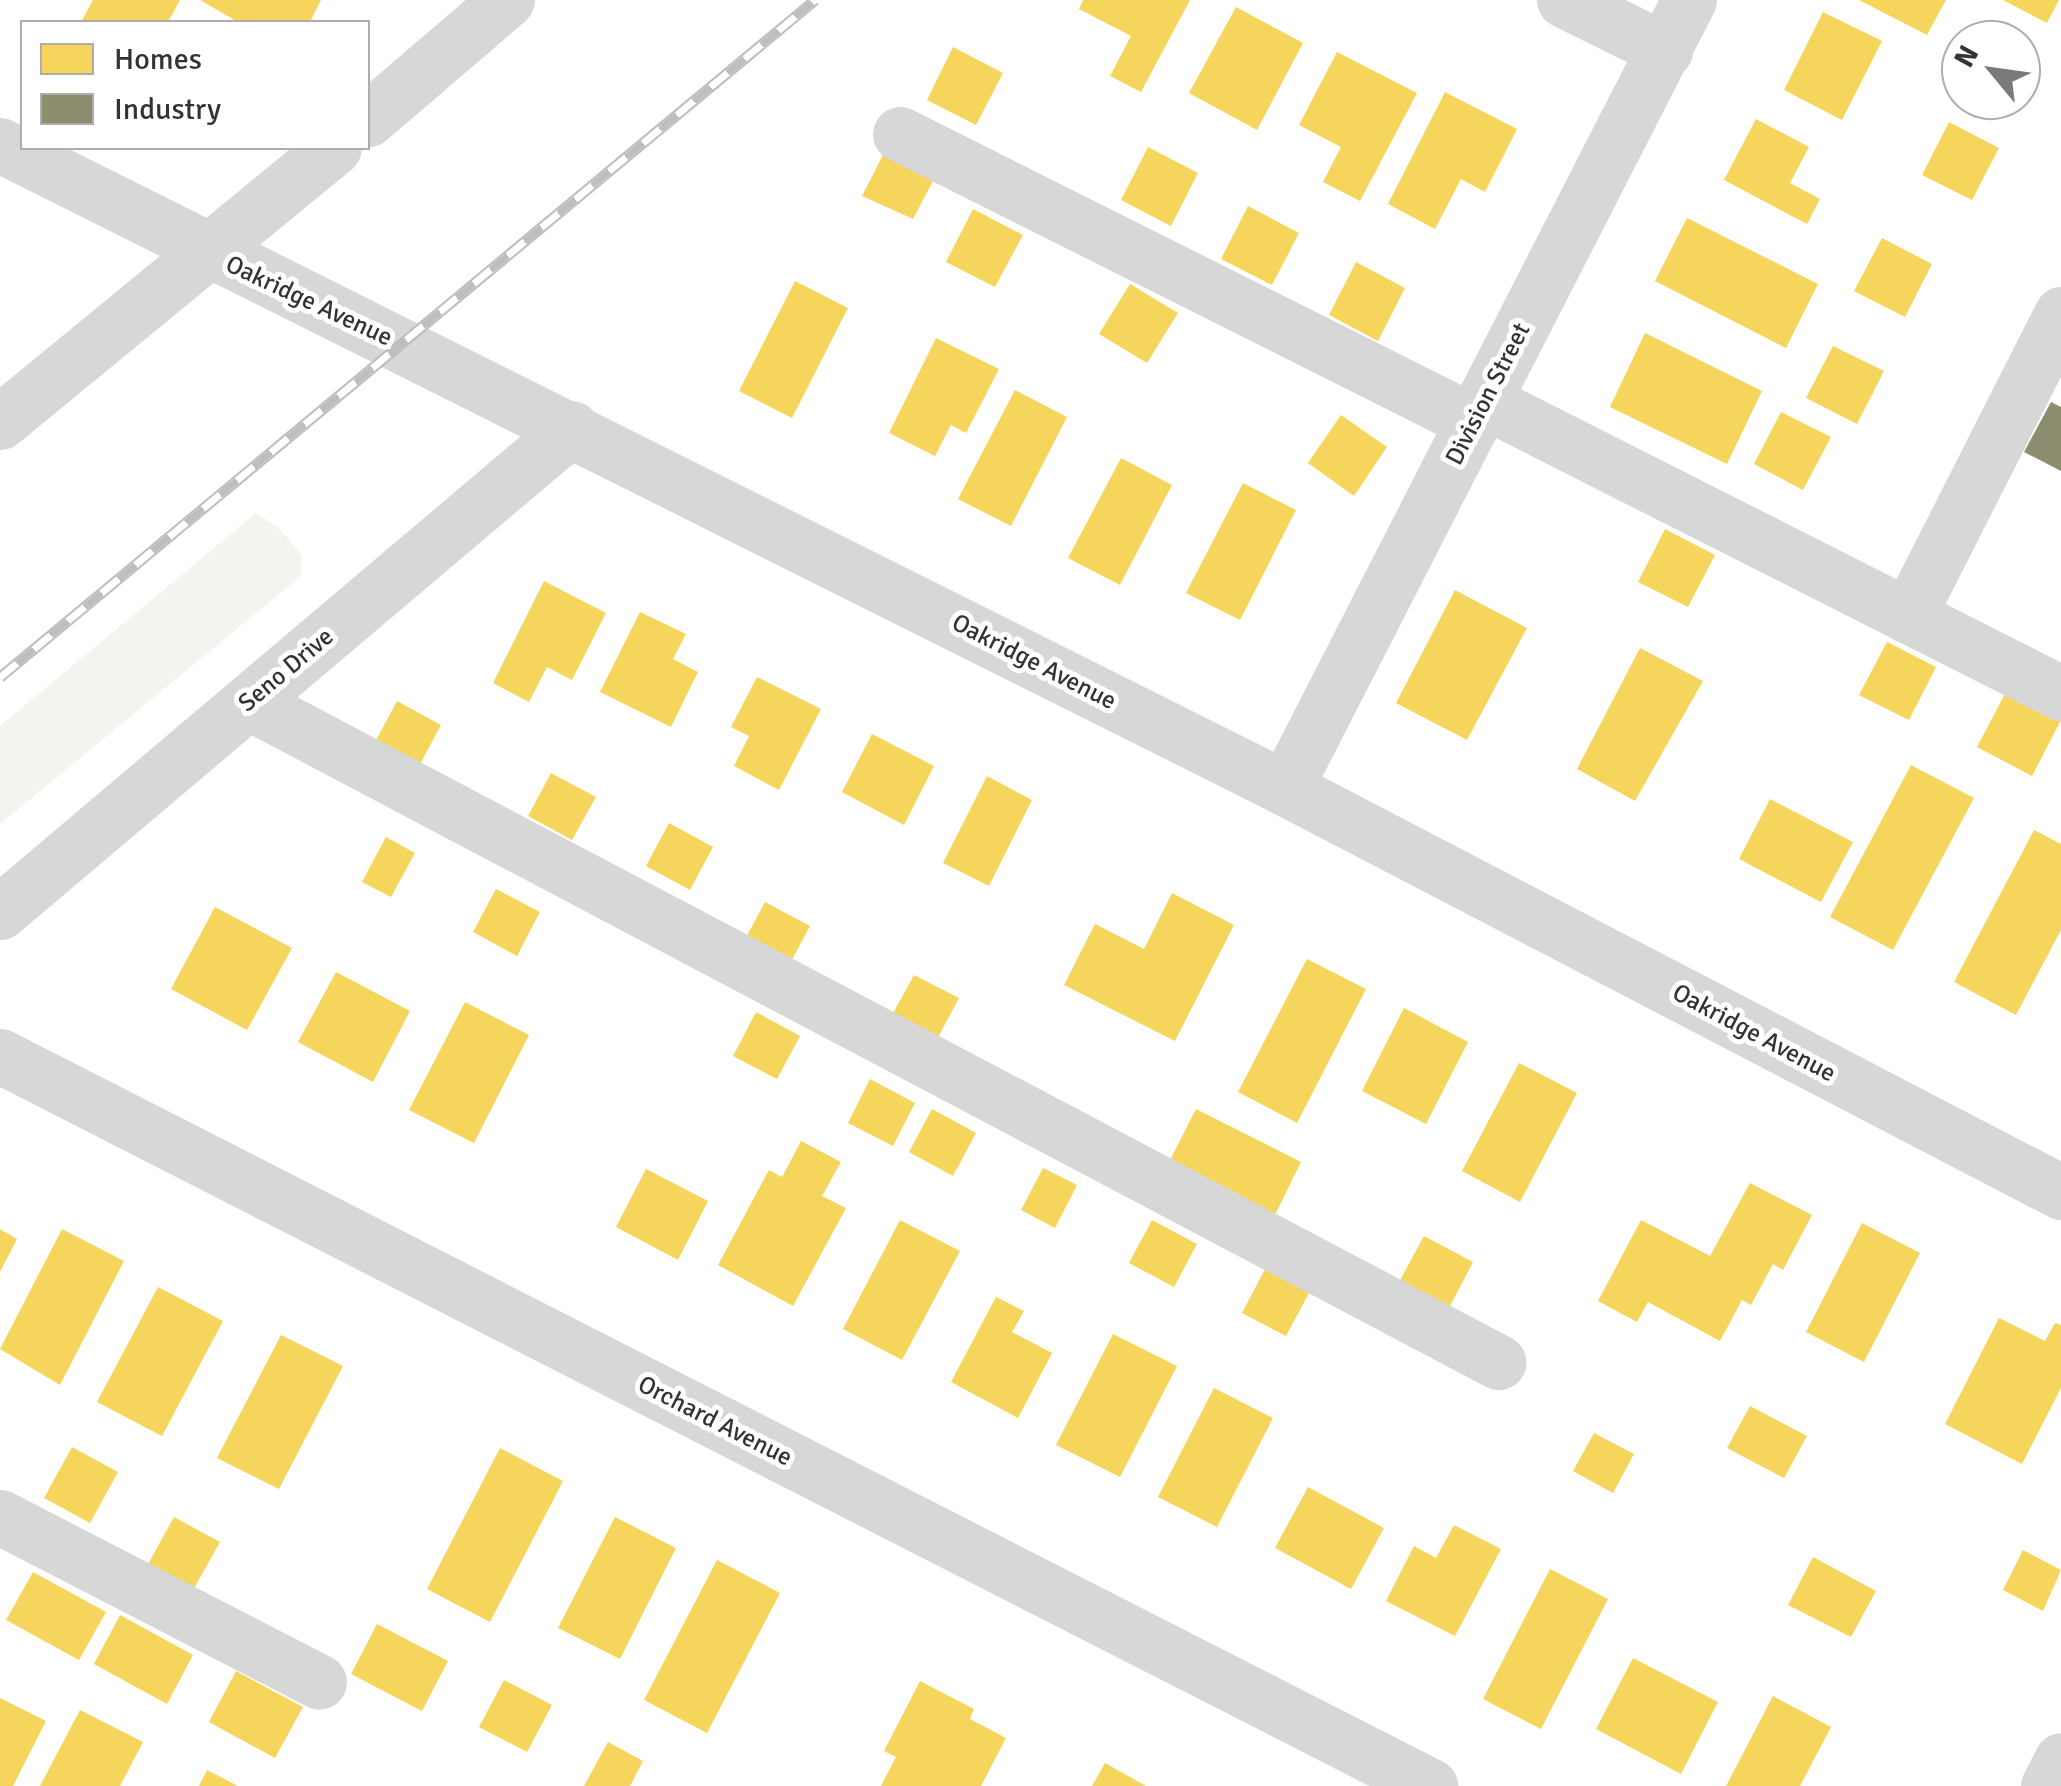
<!DOCTYPE html>
<html>
<head>
<meta charset="utf-8">
<style>
  body { margin:0 }
  #map { position:relative; width:2061px; height:1786px; overflow:hidden; background:#fff; font-family:Signika,sans-serif }
  div>[style] { position:absolute }
  .green>* { inset:0; background:#f1f5ed }
  .homes>* { inset:0; background:#f6d55c }
  .industry>* { inset:0; background:#8c8c6e }
  .minor>* { height:55px; margin:-27.5px; padding:0 27.5px; transform-origin:27.5px; border-radius:27.5px; background:#d7d7d7 }
  .rail>* { height:11px; margin-top:-5.5px; transform-origin:0; background:repeating-linear-gradient(90deg,#fff 0 22px,#bebebe 0 44px); box-sizing:border-box; border-block:2px solid #bebebe }
  span { translate:-50% -50%; white-space:nowrap; text-align:center; line-height:1.15; -webkit-text-stroke:10px #fff; paint-order:stroke }
  .street-label { font-size:25px; color:#333 }
  .legend { position:absolute; left:20px; top:20px; width:350px; height:130px; box-sizing:border-box; background:#fff; border:2px solid #adadad; margin:0; padding:12px 18px; list-style:none; font-size:30px; color:#333 }
  .legend li { display:flex; align-items:center; gap:20px; height:50px }
  .legend b { width:50px; border:2px solid #adadad }
  .north { position:absolute; left:1941px; top:20px; width:100px; height:100px; box-sizing:border-box; background:#fff; border:2px solid #adadad; border-radius:50%; rotate:299deg; font-size:28px; font-weight:700; line-height:40px; text-align:center; color:#333 }
  .north::after { content:''; display:block; margin:auto; width:35px; height:45px; background:#7a7a7a; clip-path:polygon(50% 0,100% 100%,50% 72%,0 100%) }
</style>
</head>
<body>
<div id="map">
  <div class="green">
    <i style="clip-path:polygon(256px 513px,280px 529px,301px 555px,301px 576px,0 824px,0 726px)"></i>
  </div>
  <div class="homes">
    <i style="clip-path:polygon(93px 0,180px 0,168px 22px,81px 22px)"></i>
    <i style="clip-path:polygon(200px 0,321px 0,310px 22px,238px 22px)"></i>
    <i style="clip-path:polygon(1083px 0,1190px 0,1141px 92px,1110px 76px,1131px 36px,1079px 9px)"></i>
    <i style="clip-path:polygon(1859px 0,1946px 0,1927px 35px)"></i>
    <i style="clip-path:polygon(2003px 0,2059px 0,2047px 23px)"></i>
    <i style="clip-path:polygon(1236px 7px,1303px 43px,1257px 130px,1189px 93px)"></i>
    <i style="clip-path:polygon(1823px 12px,1882px 41px,1842px 120px,1784px 90px)"></i>
    <i style="clip-path:polygon(953px 47px,1003px 73px,976px 125px,927px 100px)"></i>
    <i style="clip-path:polygon(1337px 52px,1417px 93px,1360px 201px,1323px 182px,1341px 147px,1299px 125px)"></i>
    <i style="clip-path:polygon(1445px 92px,1517px 129px,1485px 192px,1461px 179px,1435px 229px,1388px 204px)"></i>
    <i style="clip-path:polygon(1756px 119px,1809px 147px,1790px 183px,1820px 199px,1807px 224px,1724px 180px)"></i>
    <i style="clip-path:polygon(1949px 122px,1999px 148px,1972px 200px,1922px 175px)"></i>
    <i style="clip-path:polygon(1148px 147px,1198px 173px,1171px 226px,1121px 200px)"></i>
    <i style="clip-path:polygon(885px 151px,935px 177px,913px 219px,862px 196px)"></i>
    <i style="clip-path:polygon(1248px 206px,1299px 233px,1272px 285px,1221px 259px)"></i>
    <i style="clip-path:polygon(973px 209px,1023px 235px,995px 287px,946px 262px)"></i>
    <i style="clip-path:polygon(1687px 218px,1818px 284px,1786px 348px,1655px 281px)"></i>
    <i style="clip-path:polygon(1882px 238px,1932px 264px,1905px 317px,1854px 291px)"></i>
    <i style="clip-path:polygon(1356px 262px,1405px 288px,1378px 341px,1329px 315px)"></i>
    <i style="clip-path:polygon(795px 281px,848px 308px,792px 418px,739px 391px)"></i>
    <i style="clip-path:polygon(1130px 284px,1178px 313px,1147px 363px,1099px 334px)"></i>
    <i style="clip-path:polygon(1645px 333px,1762px 391px,1727px 464px,1610px 407px)"></i>
    <i style="clip-path:polygon(936px 338px,999px 369px,966px 433px,951px 425px,935px 456px,889px 433px)"></i>
    <i style="clip-path:polygon(1833px 346px,1884px 371px,1857px 424px,1806px 398px)"></i>
    <i style="clip-path:polygon(1015px 390px,1067px 417px,1011px 526px,958px 499px)"></i>
    <i style="clip-path:polygon(1781px 412px,1831px 437px,1803px 490px,1754px 464px)"></i>
    <i style="clip-path:polygon(1341px 415px,1387px 447px,1354px 496px,1308px 463px)"></i>
    <i style="clip-path:polygon(1121px 458px,1172px 485px,1120px 585px,1068px 558px)"></i>
    <i style="clip-path:polygon(1243px 483px,1296px 510px,1240px 620px,1186px 593px)"></i>
    <i style="clip-path:polygon(1665px 529px,1715px 555px,1688px 607px,1638px 582px)"></i>
    <i style="clip-path:polygon(544px 581px,606px 613px,572px 680px,547px 667px,529px 702px,493px 683px)"></i>
    <i style="clip-path:polygon(1455px 590px,1527px 628px,1467px 740px,1396px 703px)"></i>
    <i style="clip-path:polygon(640px 612px,686px 634px,673px 659px,698px 672px,671px 727px,600px 692px)"></i>
    <i style="clip-path:polygon(1887px 642px,1936px 667px,1909px 720px,1859px 695px)"></i>
    <i style="clip-path:polygon(1640px 648px,1703px 681px,1635px 801px,1577px 769px)"></i>
    <i style="clip-path:polygon(757px 677px,821px 709px,779px 790px,734px 766px,749px 736px,731px 727px)"></i>
    <i style="clip-path:polygon(2007px 690px,2061px 720px,2032px 776px,1977px 747px)"></i>
    <i style="clip-path:polygon(397px 701px,441px 725px,418px 768px,374px 744px)"></i>
    <i style="clip-path:polygon(872px 734px,934px 766px,904px 825px,842px 792px)"></i>
    <i style="clip-path:polygon(1911px 765px,1974px 798px,1893px 950px,1830px 917px)"></i>
    <i style="clip-path:polygon(551px 773px,596px 797px,572px 840px,528px 816px)"></i>
    <i style="clip-path:polygon(987px 776px,1032px 800px,989px 886px,943px 863px)"></i>
    <i style="clip-path:polygon(1770px 799px,1853px 842px,1821px 902px,1739px 859px)"></i>
    <i style="clip-path:polygon(669px 823px,713px 847px,690px 890px,646px 866px)"></i>
    <i style="clip-path:polygon(2034px 830px,2061px 844px,2061px 930px,2016px 1015px,1954px 982px)"></i>
    <i style="clip-path:polygon(386px 837px,415px 853px,391px 897px,362px 882px)"></i>
    <i style="clip-path:polygon(496px 889px,540px 912px,517px 956px,473px 932px)"></i>
    <i style="clip-path:polygon(1172px 893px,1234px 925px,1175px 1041px,1064px 985px,1095px 924px,1144px 949px)"></i>
    <i style="clip-path:polygon(765px 902px,810px 926px,787px 969px,742px 945px)"></i>
    <i style="clip-path:polygon(215px 907px,292px 948px,247px 1030px,171px 989px)"></i>
    <i style="clip-path:polygon(1307px 959px,1366px 989px,1297px 1123px,1238px 1092px)"></i>
    <i style="clip-path:polygon(336px 972px,410px 1011px,373px 1082px,298px 1042px)"></i>
    <i style="clip-path:polygon(914px 975px,959px 998px,936px 1041px,891px 1017px)"></i>
    <i style="clip-path:polygon(465px 1002px,529px 1035px,474px 1143px,409px 1110px)"></i>
    <i style="clip-path:polygon(1404px 1008px,1468px 1042px,1426px 1124px,1362px 1091px)"></i>
    <i style="clip-path:polygon(756px 1012px,800px 1036px,777px 1079px,733px 1056px)"></i>
    <i style="clip-path:polygon(1519px 1063px,1577px 1093px,1520px 1202px,1462px 1171px)"></i>
    <i style="clip-path:polygon(870px 1079px,915px 1103px,893px 1146px,848px 1123px)"></i>
    <i style="clip-path:polygon(932px 1109px,976px 1133px,953px 1176px,909px 1152px)"></i>
    <i style="clip-path:polygon(1196px 1109px,1301px 1162px,1273px 1219px,1167px 1166px)"></i>
    <i style="clip-path:polygon(801px 1141px,841px 1162px,822px 1196px,846px 1208px,793px 1306px,718px 1265px,769px 1170px,782px 1177px)"></i>
    <i style="clip-path:polygon(1043px 1168px,1077px 1185px,1055px 1228px,1021px 1210px)"></i>
    <i style="clip-path:polygon(646px 1169px,708px 1201px,678px 1260px,616px 1227px)"></i>
    <i style="clip-path:polygon(1750px 1183px,1812px 1215px,1783px 1270px,1773px 1264px,1751px 1305px,1742px 1300px,1720px 1341px,1648px 1302px,1637px 1322px,1598px 1301px,1641px 1220px,1710px 1256px)"></i>
    <i style="clip-path:polygon(900px 1220px,960px 1251px,902px 1360px,843px 1329px)"></i>
    <i style="clip-path:polygon(1152px 1220px,1197px 1244px,1174px 1287px,1129px 1263px)"></i>
    <i style="clip-path:polygon(1862px 1223px,1920px 1253px,1864px 1362px,1806px 1332px)"></i>
    <i style="clip-path:polygon(0 1229px,17px 1239px,0 1272px)"></i>
    <i style="clip-path:polygon(62px 1229px,124px 1261px,60px 1385px,0 1349px)"></i>
    <i style="clip-path:polygon(1424px 1236px,1473px 1262px,1448px 1310px,1398px 1284px)"></i>
    <i style="clip-path:polygon(1265px 1269px,1309px 1293px,1286px 1336px,1242px 1313px)"></i>
    <i style="clip-path:polygon(158px 1287px,223px 1321px,162px 1436px,97px 1402px)"></i>
    <i style="clip-path:polygon(996px 1297px,1024px 1311px,1012px 1332px,1052px 1353px,1018px 1418px,951px 1382px)"></i>
    <i style="clip-path:polygon(1999px 1318px,2045px 1341px,2055px 1323px,2061px 1325px,2061px 1388px,2022px 1464px,1945px 1424px)"></i>
    <i style="clip-path:polygon(1113px 1334px,1177px 1366px,1120px 1477px,1056px 1445px)"></i>
    <i style="clip-path:polygon(281px 1335px,343px 1366px,279px 1489px,217px 1458px)"></i>
    <i style="clip-path:polygon(1214px 1388px,1273px 1418px,1217px 1527px,1158px 1497px)"></i>
    <i style="clip-path:polygon(1750px 1406px,1807px 1436px,1784px 1478px,1727px 1448px)"></i>
    <i style="clip-path:polygon(1594px 1433px,1634px 1454px,1613px 1493px,1573px 1471px)"></i>
    <i style="clip-path:polygon(72px 1447px,118px 1472px,90px 1523px,44px 1498px)"></i>
    <i style="clip-path:polygon(500px 1448px,563px 1481px,490px 1622px,427px 1589px)"></i>
    <i style="clip-path:polygon(1308px 1487px,1384px 1528px,1351px 1589px,1275px 1548px)"></i>
    <i style="clip-path:polygon(174px 1517px,220px 1542px,192px 1592px,146px 1568px)"></i>
    <i style="clip-path:polygon(615px 1517px,676px 1548px,620px 1659px,558px 1628px)"></i>
    <i style="clip-path:polygon(1454px 1525px,1501px 1549px,1455px 1636px,1386px 1601px,1414px 1546px,1436px 1558px)"></i>
    <i style="clip-path:polygon(2023px 1550px,2061px 1570px,2043px 1611px,2003px 1590px)"></i>
    <i style="clip-path:polygon(1813px 1557px,1876px 1591px,1851px 1637px,1788px 1605px)"></i>
    <i style="clip-path:polygon(717px 1560px,780px 1593px,707px 1733px,644px 1700px)"></i>
    <i style="clip-path:polygon(1550px 1569px,1608px 1599px,1541px 1729px,1483px 1699px)"></i>
    <i style="clip-path:polygon(33px 1572px,106px 1612px,79px 1660px,6px 1620px)"></i>
    <i style="clip-path:polygon(120px 1615px,193px 1655px,167px 1704px,94px 1664px)"></i>
    <i style="clip-path:polygon(377px 1624px,448px 1661px,422px 1711px,351px 1674px)"></i>
    <i style="clip-path:polygon(1633px 1658px,1718px 1702px,1681px 1774px,1596px 1729px)"></i>
    <i style="clip-path:polygon(236px 1671px,303px 1707px,275px 1758px,209px 1722px)"></i>
    <i style="clip-path:polygon(504px 1680px,552px 1705px,527px 1752px,479px 1727px)"></i>
    <i style="clip-path:polygon(920px 1681px,974px 1709px,970px 1719px,1006px 1738px,981px 1786px,881px 1786px,896px 1757px,884px 1751px)"></i>
    <i style="clip-path:polygon(1773px 1696px,1831px 1727px,1800px 1786px,1726px 1786px)"></i>
    <i style="clip-path:polygon(0 1698px,46px 1721px,13px 1786px,0 1786px)"></i>
    <i style="clip-path:polygon(80px 1710px,143px 1742px,120px 1786px,40px 1786px)"></i>
    <i style="clip-path:polygon(608px 1742px,643px 1761px,630px 1786px,584px 1786px)"></i>
    <i style="clip-path:polygon(1105px 1763px,1146px 1786px,1092px 1786px)"></i>
    <i style="clip-path:polygon(207px 1770px,238px 1786px,199px 1786px)"></i>
  </div>
  <div class="industry">
    <i style="clip-path:polygon(2051px 402px,2061px 407px,2061px 471px,2024px 452px)"></i>
  </div>
  <div class="minor">
    <i style="left:1564px;top:0;width:113px;rotate:26.3deg"></i>
    <i style="left:368px;top:119px;width:183px;rotate:-40.6deg"></i>
    <i style="left:900px;top:134px;width:642px;rotate:26.64deg"></i>
    <i style="left:0;top:145px;width:1437px;rotate:26.58deg"></i>
    <i style="left:1285px;top:788px;width:875px;rotate:27.5deg"></i>
    <i style="left:1484px;top:401px;width:647px;rotate:26.84deg"></i>
    <i style="left:0;top:422px;width:432px;rotate:-39.4deg"></i>
    <i style="left:1908px;top:616px;width:339px;rotate:-63.1deg"></i>
    <i style="left:248px;top:702px;width:1414px;rotate:27.83deg"></i>
    <i style="left:1285px;top:788px;width:886px;rotate:-62.86deg"></i>
    <i style="left:0;top:912px;width:749px;rotate:-40.24deg"></i>
    <i style="left:0;top:1056px;width:1606px;rotate:27.04deg"></i>
    <i style="left:0;top:1517px;width:359px;rotate:27.3deg"></i>
    <i style="left:2048px;top:1786px;width:29px;rotate:-63deg"></i>
  </div>
  <div class="rail">
    <i style="left:0;top:677px;width:1060px;rotate:-39.72deg"></i>
  </div>
  <div class="street-label">
    <span style="left:309px;top:301px;rotate:25deg">Oakridge Avenue</span>
    <span style="left:1488px;top:394px;rotate:-63deg">Division Street</span>
    <span style="left:1034px;top:662px;rotate:27deg">Oakridge Avenue</span>
    <span style="left:286px;top:670px;rotate:-40deg">Seno Drive</span>
    <span style="left:1754px;top:1033px;rotate:28deg">Oakridge Avenue</span>
    <span style="left:715px;top:1421px;rotate:27deg">Orchard Avenue</span>
  </div>
  <ul class="legend">
  <li><b style="height:28px;background:#f6d55c"></b>Homes</li>
  <li><b style="height:28px;background:#8c8c6e"></b>Industry</li>
  </ul>
  <div class="north">N</div>
</div>
</body>
</html>
